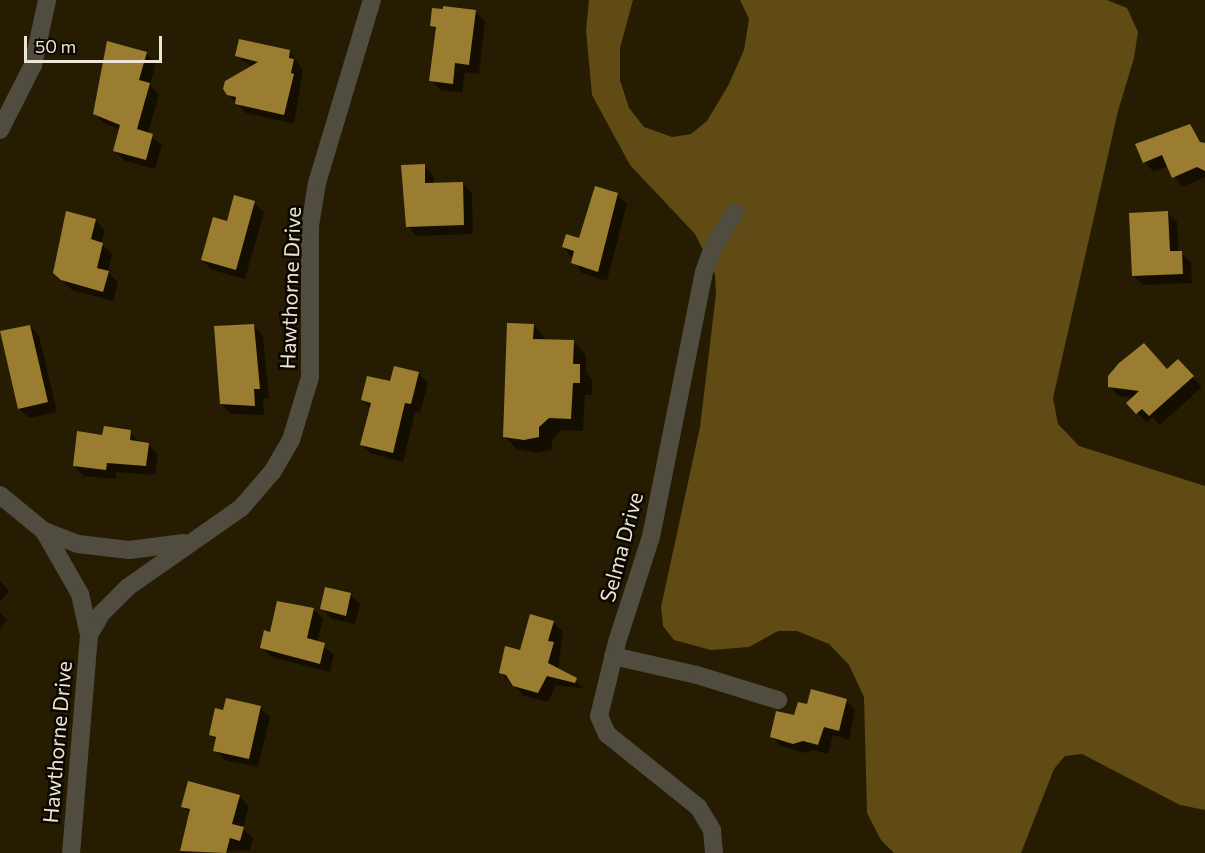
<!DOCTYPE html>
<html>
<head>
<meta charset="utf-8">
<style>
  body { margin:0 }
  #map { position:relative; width:1205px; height:853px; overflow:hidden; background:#261c02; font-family:Commissioner,sans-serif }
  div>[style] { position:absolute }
  .forest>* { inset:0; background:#604b15 }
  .shadow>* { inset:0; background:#0007 }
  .building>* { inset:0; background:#9b7d31 }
  .minor>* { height:18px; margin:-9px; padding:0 9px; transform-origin:9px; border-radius:9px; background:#514c40 }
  span { translate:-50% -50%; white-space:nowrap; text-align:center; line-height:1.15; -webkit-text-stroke:5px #0b0701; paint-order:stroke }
  .street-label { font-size:21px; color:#ede6d6 }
  .scale { position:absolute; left:24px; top:36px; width:138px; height:27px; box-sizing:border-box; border:3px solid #ede6d6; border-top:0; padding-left:8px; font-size:18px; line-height:21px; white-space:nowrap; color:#ede6d6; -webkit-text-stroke:4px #0b0701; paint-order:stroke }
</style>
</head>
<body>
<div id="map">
  <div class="forest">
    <i style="clip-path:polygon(589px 0,633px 0,620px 48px,620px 80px,629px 108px,644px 127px,672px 137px,691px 134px,707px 121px,729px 84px,744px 50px,749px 19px,740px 0,1107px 0,1127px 8px,1138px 32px,1134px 58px,1118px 111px,1053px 398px,1058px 424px,1079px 446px,1205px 486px,1205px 810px,1180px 805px,1082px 754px,1065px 756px,1054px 769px,1021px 853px,894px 853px,881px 840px,867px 813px,864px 697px,849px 665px,829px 644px,797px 631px,778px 631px,749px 647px,711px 650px,674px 640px,663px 626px,661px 607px,700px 427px,716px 294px,715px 274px,695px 234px,630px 165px,592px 95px,586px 30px)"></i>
  </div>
  <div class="shadow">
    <i style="clip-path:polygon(475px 11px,485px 21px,479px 74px,465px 72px,462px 93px,441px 90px,431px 80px,437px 31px,432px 25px)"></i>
    <i style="clip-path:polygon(290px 52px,303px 70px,294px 124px,246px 113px,228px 94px,252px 67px,237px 56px)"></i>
    <i style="clip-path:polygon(146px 53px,156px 63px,150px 85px,159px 94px,148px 134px,162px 145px,155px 169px,125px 161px,115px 151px,121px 130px,104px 123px,94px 113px)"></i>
    <i style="clip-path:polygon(1190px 126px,1205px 148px,1205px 177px,1182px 187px,1168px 166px,1154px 172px,1144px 162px)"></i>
    <i style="clip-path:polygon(424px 166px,434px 176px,434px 184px,462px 183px,472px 193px,473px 234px,417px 236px,407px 226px)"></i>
    <i style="clip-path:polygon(617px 195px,627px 204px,607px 281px,582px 273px,564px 247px,580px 240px)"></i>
    <i style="clip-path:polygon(254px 203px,264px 212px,245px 279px,212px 270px,202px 260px,228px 223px)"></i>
    <i style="clip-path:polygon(1168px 213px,1177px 222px,1179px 252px,1191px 262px,1192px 283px,1143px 285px,1133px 275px)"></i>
    <i style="clip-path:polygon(95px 220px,105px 230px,101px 243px,112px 254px,108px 272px,118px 282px,113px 301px,72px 290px,54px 273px)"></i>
    <i style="clip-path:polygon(534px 325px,547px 341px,574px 342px,586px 355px,586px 372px,592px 379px,592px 395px,585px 395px,583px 431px,562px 430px,552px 440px,552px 450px,537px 453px,517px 449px,504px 436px)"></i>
    <i style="clip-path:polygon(30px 326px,39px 336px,57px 412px,29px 418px,19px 409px)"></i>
    <i style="clip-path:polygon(254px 326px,263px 336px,269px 398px,263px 399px,264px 415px,231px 414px,221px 404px)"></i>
    <i style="clip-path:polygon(1168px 371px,1187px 371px,1202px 387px,1160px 425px,1152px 417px,1147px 423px,1128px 403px,1134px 398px,1119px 396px,1109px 386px)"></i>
    <i style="clip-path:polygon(418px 373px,428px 383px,420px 413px,415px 412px,403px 462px,372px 454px,362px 445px,371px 409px,362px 400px)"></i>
    <i style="clip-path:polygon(130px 431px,140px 443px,148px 444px,158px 454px,155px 475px,116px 472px,116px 479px,84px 476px,74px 466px)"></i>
    <i style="clip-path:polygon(0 581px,9px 591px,0 602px)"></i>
    <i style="clip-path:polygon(350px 594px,360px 604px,355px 624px,332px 619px,322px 609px)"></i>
    <i style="clip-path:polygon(313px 609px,323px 619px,317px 643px,334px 654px,330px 672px,271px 657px,261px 647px)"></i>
    <i style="clip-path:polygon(0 612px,7px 620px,0 629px)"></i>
    <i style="clip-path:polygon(553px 622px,563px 632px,558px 670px,586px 689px,556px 685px,548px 702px,524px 696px,501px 673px)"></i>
    <i style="clip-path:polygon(846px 700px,855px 710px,849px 740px,833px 735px,828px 754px,813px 750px,804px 753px,781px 746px,771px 736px,795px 716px)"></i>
    <i style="clip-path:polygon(260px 708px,270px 717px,258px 767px,225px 760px,215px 750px,217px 741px,210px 734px,224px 712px)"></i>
    <i style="clip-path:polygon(239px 796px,249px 806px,243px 828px,253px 838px,250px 850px,181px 853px,190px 814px,183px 806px)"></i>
  </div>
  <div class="building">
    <i style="clip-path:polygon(443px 6px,476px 10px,469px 65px,455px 63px,453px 84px,429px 81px,436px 27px,430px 26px,432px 8px,443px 9px)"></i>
    <i style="clip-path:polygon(239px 39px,290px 50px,289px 58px,294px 59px,291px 73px,294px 74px,284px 115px,235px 104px,236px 97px,227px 95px,223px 89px,225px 81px,258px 62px,235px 56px)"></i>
    <i style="clip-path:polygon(107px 41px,147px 52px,139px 80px,150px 83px,137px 129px,153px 134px,146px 160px,113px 151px,120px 125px,93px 114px)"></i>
    <i style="clip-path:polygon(1190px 124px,1200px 142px,1205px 143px,1205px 171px,1197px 167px,1172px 178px,1162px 155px,1143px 163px,1135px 144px)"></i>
    <i style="clip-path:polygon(425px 164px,425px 183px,463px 182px,464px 225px,406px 227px,401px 165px)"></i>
    <i style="clip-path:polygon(595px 186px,618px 193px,598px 272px,571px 263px,574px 251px,562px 247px,566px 234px,579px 238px)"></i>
    <i style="clip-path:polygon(234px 195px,255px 201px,236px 270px,201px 260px,213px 217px,227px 221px)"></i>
    <i style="clip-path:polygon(66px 211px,96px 219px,91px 239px,103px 243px,97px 268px,109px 271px,103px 292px,61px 280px,53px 273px)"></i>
    <i style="clip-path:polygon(1168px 211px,1170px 251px,1182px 251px,1183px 274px,1132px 276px,1129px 213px)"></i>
    <i style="clip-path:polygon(507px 323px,534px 324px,533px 339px,574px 340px,573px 364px,580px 364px,580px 383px,573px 383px,571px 419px,549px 418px,539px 427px,539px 437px,524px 440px,503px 437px)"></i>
    <i style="clip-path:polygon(254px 324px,260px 389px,254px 389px,255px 406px,220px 404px,214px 326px)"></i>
    <i style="clip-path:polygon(30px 325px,48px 402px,18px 409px,0 331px)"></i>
    <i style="clip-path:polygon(1144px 343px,1167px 369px,1178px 359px,1194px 376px,1149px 416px,1142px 409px,1136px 414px,1126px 403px,1139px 391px,1108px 387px,1108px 376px,1119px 363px)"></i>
    <i style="clip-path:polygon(394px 366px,419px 372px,411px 404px,405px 403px,393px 453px,360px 445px,371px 403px,361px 400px,367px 376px,390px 381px)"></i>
    <i style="clip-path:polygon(104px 426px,131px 430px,130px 440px,149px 443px,146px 466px,107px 463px,106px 470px,73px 466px,77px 431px,102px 435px)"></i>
    <i style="clip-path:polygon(325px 587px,351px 593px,346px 616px,320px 609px)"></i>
    <i style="clip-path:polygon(277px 601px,314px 608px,307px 638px,325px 643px,320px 664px,260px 648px,264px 630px,270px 632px)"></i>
    <i style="clip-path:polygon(530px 614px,554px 621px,548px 641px,554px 642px,548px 663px,577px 678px,575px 683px,547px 676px,538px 693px,513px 686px,506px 675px,499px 673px,505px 646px,520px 650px)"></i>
    <i style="clip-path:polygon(811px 689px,847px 699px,839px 731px,824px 727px,818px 745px,803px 741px,793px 744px,770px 737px,776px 711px,794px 715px,798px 702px,807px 704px)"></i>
    <i style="clip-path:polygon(226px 698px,261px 706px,249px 759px,213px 751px,216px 737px,209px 735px,215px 708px,223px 710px)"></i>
    <i style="clip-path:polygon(188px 781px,240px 795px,232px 824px,244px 827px,240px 841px,230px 838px,226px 853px,180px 851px,190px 809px,181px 807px)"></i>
  </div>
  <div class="minor">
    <i style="left:0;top:130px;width:73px;rotate:-63.1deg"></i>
    <i style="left:33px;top:65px;width:66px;rotate:-77.8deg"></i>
    <i style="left:0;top:495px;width:57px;rotate:39.3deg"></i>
    <i style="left:44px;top:531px;width:36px;rotate:21deg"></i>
    <i style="left:78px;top:544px;width:51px;rotate:6.7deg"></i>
    <i style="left:129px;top:550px;width:55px;rotate:-7.3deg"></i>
    <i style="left:44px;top:531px;width:73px;rotate:60.3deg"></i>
    <i style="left:80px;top:594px;width:42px;rotate:77.6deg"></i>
    <i style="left:89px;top:635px;width:219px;rotate:94.7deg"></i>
    <i style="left:89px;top:635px;width:24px;rotate:-60deg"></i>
    <i style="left:101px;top:614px;width:38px;rotate:-45deg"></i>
    <i style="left:128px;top:587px;width:138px;rotate:-35deg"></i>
    <i style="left:241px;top:508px;width:49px;rotate:-49.1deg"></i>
    <i style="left:273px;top:471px;width:36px;rotate:-60deg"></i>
    <i style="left:291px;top:440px;width:66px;rotate:-73.2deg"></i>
    <i style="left:310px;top:377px;width:151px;rotate:-90deg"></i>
    <i style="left:310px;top:226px;width:44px;rotate:-80.8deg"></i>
    <i style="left:317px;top:183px;width:191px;rotate:-73.3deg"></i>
    <i style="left:613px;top:656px;width:86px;rotate:12.7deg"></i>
    <i style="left:697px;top:675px;width:85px;rotate:17.2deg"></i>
    <i style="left:714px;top:853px;width:23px;rotate:-95deg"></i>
    <i style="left:712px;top:830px;width:27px;rotate:-121deg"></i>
    <i style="left:698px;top:807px;width:117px;rotate:-141.3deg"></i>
    <i style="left:607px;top:734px;width:20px;rotate:-114deg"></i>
    <i style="left:599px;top:716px;width:76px;rotate:-76.3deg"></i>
    <i style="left:617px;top:642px;width:110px;rotate:-72.1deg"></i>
    <i style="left:651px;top:537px;width:270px;rotate:-78.7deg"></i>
    <i style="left:704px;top:272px;width:23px;rotate:-70deg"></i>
    <i style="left:712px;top:250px;width:44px;rotate:-58.8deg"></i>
  </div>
  <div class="street-label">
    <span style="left:290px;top:288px;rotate:-88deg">Hawthorne Drive</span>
    <span style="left:621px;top:547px;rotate:-75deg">Selma Drive</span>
    <span style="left:57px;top:742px;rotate:-85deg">Hawthorne Drive</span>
  </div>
  <div class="scale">50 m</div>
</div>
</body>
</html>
